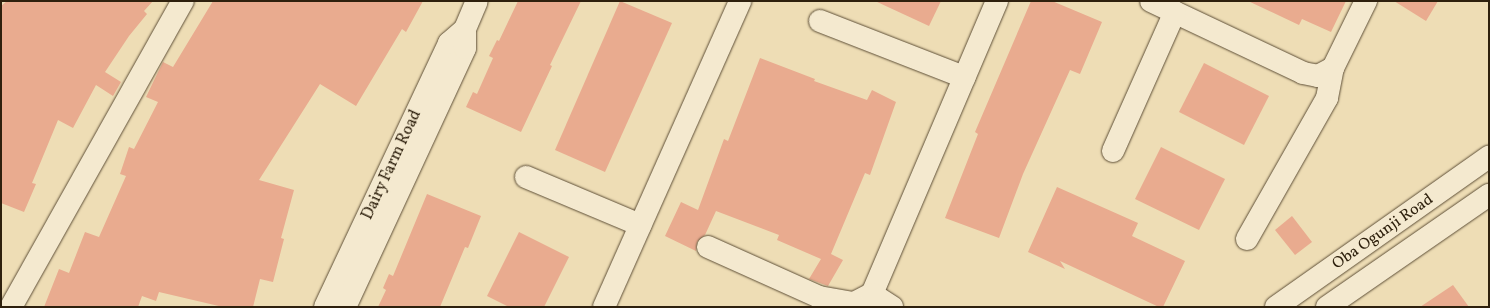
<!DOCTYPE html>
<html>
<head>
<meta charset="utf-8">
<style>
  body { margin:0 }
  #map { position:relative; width:1490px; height:308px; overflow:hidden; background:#eeddb5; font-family:Vollkorn,serif }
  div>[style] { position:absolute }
  .building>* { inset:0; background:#e9ab8f }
  .roads { filter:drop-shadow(0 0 1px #5e4f37) drop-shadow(0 0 1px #5e4f37) }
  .street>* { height:22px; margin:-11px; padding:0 11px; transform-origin:11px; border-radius:11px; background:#f4e9cf }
  .secondary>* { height:22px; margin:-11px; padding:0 11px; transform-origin:11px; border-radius:11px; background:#f4e9cf }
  span { translate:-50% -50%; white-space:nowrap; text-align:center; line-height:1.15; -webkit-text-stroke:3px #f4e9cf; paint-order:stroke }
  .street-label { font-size:16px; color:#2e200d }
  .frame { position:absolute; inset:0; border:2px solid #2e200d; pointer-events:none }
</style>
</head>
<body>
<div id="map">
  <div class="building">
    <i style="clip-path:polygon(7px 1px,153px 1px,144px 11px,147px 14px,129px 36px,105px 72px,121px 82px,113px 96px,96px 85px,73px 128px,58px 120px,32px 183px,36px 184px,24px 212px,1px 203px,1px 6px)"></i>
    <i style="clip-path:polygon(213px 1px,423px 1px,406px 32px,402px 29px,356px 106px,320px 84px,259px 180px,294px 190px,281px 238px,284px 239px,273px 282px,260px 279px,253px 307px,223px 307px,159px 292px,156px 301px,142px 296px,138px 307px,44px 307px,59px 269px,69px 273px,85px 232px,99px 237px,126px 176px,120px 174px,129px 147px,134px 149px,158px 102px,146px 97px,159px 70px,163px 62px,173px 67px)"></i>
    <i style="clip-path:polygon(518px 1px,581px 1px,550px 65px,552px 66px,521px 132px,466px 107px,473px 92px,477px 94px,493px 58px,489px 56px,497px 40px,499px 41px)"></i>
    <i style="clip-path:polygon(620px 1px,672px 23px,605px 172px,555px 150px)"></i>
    <i style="clip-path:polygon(875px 1px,941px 1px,929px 26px)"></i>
    <i style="clip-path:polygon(1031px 1px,1052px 1px,1102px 22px,1080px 74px,1070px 70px,1023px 174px,999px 238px,945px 218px,978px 134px,975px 132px)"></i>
    <i style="clip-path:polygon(1248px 1px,1346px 1px,1331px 32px,1302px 19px,1299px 25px)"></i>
    <i style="clip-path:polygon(1394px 1px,1438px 1px,1426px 21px)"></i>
    <i style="clip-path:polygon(760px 58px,815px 79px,814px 81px,867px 100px,872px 90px,896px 102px,870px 175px,865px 173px,831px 254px,843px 260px,828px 286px,809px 279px,821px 259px,777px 240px,779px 235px,716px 211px,705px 235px,697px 242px,696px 251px,665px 236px,681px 202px,698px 210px,724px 139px,728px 141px)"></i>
    <i style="clip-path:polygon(1204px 63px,1269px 96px,1244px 145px,1179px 112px)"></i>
    <i style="clip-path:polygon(1161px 147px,1225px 179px,1199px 230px,1135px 199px)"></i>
    <i style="clip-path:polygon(1057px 187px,1138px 223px,1132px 236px,1185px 261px,1163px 307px,1159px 307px,1060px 261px,1065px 269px,1028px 252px)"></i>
    <i style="clip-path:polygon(427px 194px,481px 216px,468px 248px,465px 247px,440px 307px,378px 307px,386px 290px,383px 288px,389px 274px,393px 276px)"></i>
    <i style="clip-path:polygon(1292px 216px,1312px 242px,1295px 255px,1275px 230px)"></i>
    <i style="clip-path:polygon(519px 232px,569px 257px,544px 307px,509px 307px,487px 296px)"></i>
    <i style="clip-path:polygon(1453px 285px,1469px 307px,1420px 307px)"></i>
  </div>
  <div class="roads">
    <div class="street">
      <i style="left:1151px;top:1px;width:168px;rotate:25.3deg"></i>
      <i style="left:1303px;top:73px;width:15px;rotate:11deg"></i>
      <i style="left:1318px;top:76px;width:17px;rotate:-28deg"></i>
      <i style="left:1333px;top:68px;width:75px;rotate:-63.8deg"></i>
      <i style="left:820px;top:21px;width:155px;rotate:21.3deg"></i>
      <i style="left:1113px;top:151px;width:152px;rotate:-66deg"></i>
      <i style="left:526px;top:177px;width:124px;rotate:22.8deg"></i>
      <i style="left:1247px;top:239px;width:162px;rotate:-60.4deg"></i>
      <i style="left:1327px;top:98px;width:31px;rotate:-79deg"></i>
      <i style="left:708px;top:247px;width:122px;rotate:24.2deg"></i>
      <i style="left:819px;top:297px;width:36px;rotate:10deg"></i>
      <i style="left:854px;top:303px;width:20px;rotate:-27deg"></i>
      <i style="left:872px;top:294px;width:319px;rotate:-66.9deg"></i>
      <i style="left:872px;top:294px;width:24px;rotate:33deg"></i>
      <i style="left:11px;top:307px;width:351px;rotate:-60.7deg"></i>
      <i style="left:604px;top:307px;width:335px;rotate:-66deg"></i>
    </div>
    <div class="secondary">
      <i style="left:325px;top:307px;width:292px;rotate:-64.8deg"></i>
      <i style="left:449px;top:43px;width:21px;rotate:-41deg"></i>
      <i style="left:345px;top:307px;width:285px;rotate:-65.1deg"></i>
      <i style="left:465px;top:48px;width:19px;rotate:-90deg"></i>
      <i style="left:465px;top:29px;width:30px;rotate:-67deg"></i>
      <i style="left:1276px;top:307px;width:261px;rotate:-35.2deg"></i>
      <i style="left:1327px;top:307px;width:197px;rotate:-34.7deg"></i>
    </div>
  </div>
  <div class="street-label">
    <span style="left:392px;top:165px;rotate:-65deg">Dairy Farm Road</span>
    <span style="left:1383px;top:232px;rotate:-35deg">Oba Ogunji Road</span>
  </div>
  <div class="frame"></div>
</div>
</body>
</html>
